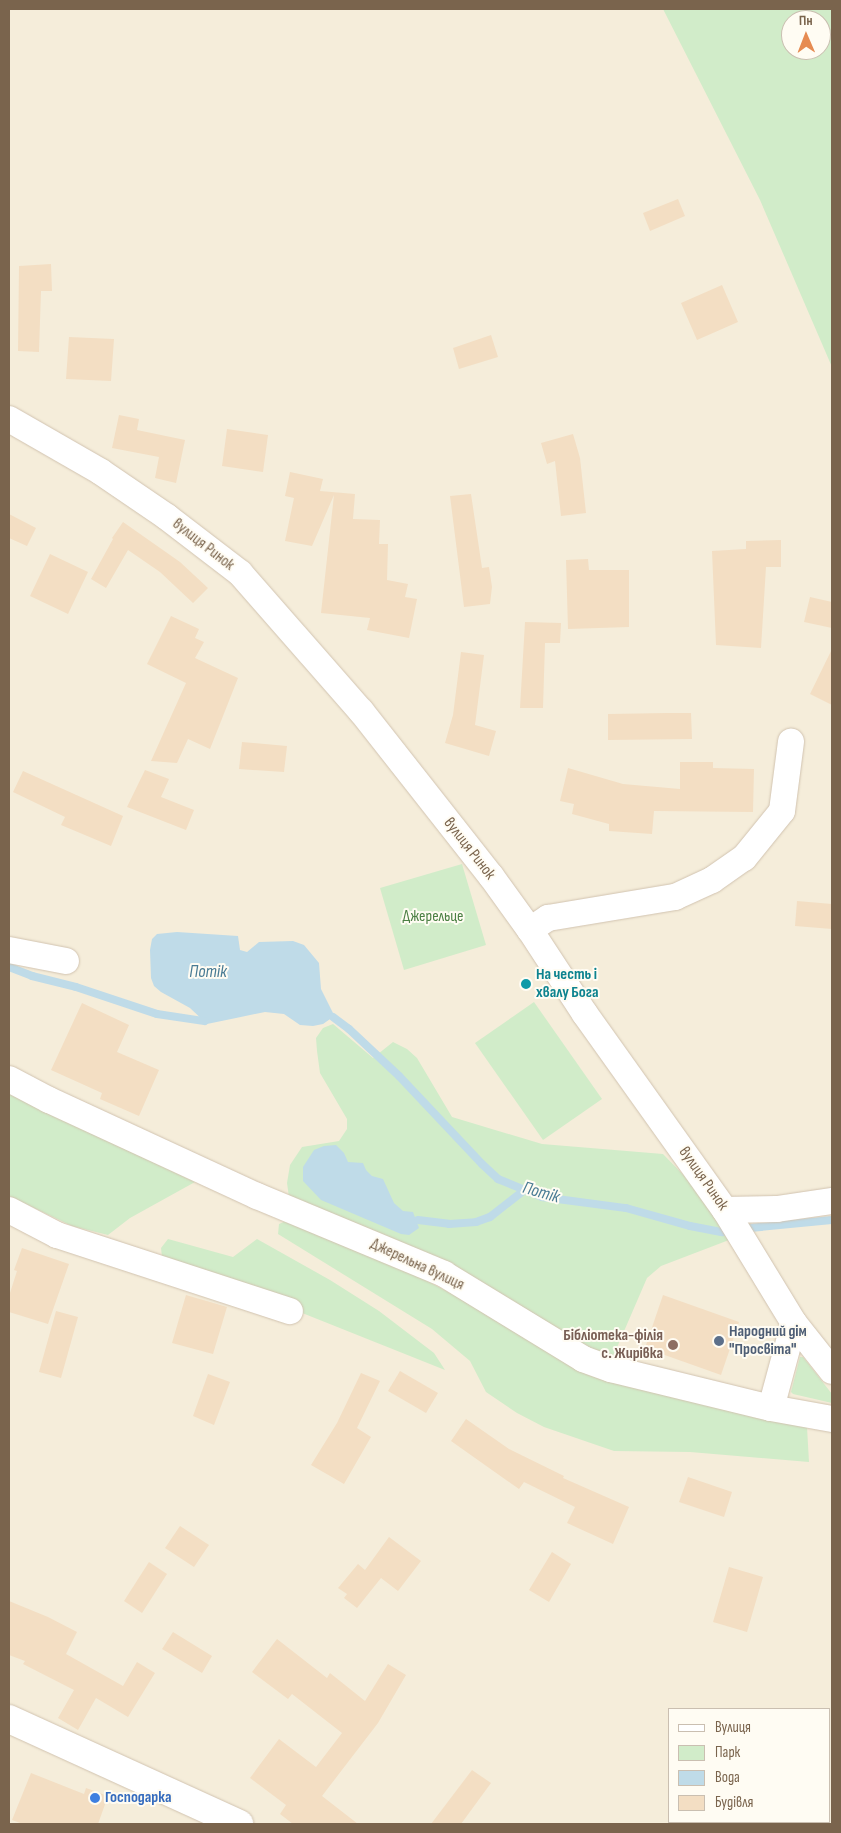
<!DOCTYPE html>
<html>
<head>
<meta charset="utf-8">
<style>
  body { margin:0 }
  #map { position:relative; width:841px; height:1833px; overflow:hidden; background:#fdf9ec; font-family:"Sofia Sans Condensed",sans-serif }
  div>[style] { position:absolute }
  .residential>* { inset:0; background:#f5edda }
  .green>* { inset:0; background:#d1ecc9 }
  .water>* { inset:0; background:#bfdbe8 }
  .stream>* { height:8px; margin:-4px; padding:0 4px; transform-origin:4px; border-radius:4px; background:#bfdbe8 }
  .building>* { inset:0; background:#f3dec3 }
  .roads { filter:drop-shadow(0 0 1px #d1c3b0) drop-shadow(0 0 1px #d1c3b0) }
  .street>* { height:26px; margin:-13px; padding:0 13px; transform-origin:13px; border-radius:13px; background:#fff }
  .secondary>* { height:28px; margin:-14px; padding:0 14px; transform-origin:14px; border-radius:14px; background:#fff }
  .dots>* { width:14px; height:14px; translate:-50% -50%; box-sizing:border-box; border:2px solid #fffcf3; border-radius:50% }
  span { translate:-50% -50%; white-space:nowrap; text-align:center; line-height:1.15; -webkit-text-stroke:4px #fffcf3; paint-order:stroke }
  .street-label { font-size:16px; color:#7a644d }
  .park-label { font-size:16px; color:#4c8044 }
  .culture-label { font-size:16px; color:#0d838f; font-weight:700 }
  .left { translate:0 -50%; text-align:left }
  .service-label { font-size:16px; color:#4e5e75; font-weight:700 }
  .education-label { font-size:16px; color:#785e54; font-weight:700 }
  .right { translate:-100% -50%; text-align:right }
  .shop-label { font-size:16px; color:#366cbe; font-weight:700 }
  .water-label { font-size:18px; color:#497b94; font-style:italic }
  .frame { position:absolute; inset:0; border:10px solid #7a644d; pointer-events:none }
  .legend { position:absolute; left:668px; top:1708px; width:162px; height:115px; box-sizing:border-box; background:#fffcf3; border:1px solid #cabfb1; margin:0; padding:6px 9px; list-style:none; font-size:15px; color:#7a644d }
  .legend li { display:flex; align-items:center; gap:10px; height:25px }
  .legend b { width:25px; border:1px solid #cabfb1 }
  .north { position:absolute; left:781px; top:10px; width:50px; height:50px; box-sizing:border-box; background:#fffcf3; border:1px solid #cabfb1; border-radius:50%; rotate:359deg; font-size:14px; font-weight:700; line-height:20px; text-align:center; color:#7a644d }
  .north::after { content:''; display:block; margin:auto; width:18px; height:22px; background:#e68b51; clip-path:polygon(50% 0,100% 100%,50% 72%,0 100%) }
</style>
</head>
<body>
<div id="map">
  <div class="residential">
    <i style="clip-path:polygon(evenodd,9px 9px,832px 9px,832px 1824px,9px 1824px,9px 9px,791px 20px,821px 20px,821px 50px,791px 50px,791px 20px,9px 9px,670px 1709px,830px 1709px,830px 1822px,670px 1822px,670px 1709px)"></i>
  </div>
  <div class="green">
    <i style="clip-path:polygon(evenodd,663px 9px,832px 9px,832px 367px,760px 200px,663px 9px,791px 20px,821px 20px,821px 50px,791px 50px,791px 20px)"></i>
    <i style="clip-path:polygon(462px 864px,486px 945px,404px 970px,380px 888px)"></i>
    <i style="clip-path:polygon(534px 1002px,602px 1099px,543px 1140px,475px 1043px)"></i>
    <i style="clip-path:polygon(333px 1024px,373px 1058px,393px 1042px,407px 1049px,417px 1058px,452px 1117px,542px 1144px,663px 1154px,697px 1189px,729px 1240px,661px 1266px,647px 1278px,612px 1359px,289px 1197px,287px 1183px,290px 1165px,302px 1147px,339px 1141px,347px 1129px,347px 1119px,320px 1073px,317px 1051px,316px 1038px,323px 1028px)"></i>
    <i style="clip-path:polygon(9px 1094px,195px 1182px,130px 1218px,108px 1235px,72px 1226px,9px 1196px)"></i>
    <i style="clip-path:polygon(288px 1220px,376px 1254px,471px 1304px,807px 1427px,809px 1462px,690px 1452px,614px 1451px,544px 1427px,517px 1413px,486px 1392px,470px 1361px,432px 1329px,278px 1234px,279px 1224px)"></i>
    <i style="clip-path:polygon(168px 1239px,233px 1257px,257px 1239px,330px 1280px,379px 1311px,434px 1353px,445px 1370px,162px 1257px,161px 1248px)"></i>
    <i style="clip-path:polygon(800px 1357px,803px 1357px,832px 1394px,832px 1403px,793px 1394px,791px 1392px)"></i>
  </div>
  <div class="water">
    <i style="clip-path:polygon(177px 932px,238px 936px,240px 950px,247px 952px,259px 942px,293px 941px,304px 945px,319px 963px,321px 989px,333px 1013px,333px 1017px,323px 1024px,313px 1026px,300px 1025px,284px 1014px,265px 1012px,207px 1024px,190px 1008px,161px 992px,154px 986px,151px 978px,150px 950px,152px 939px,157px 934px)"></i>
    <i style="clip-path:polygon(336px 1145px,344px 1153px,348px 1162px,363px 1163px,366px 1170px,372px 1176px,383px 1179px,394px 1203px,403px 1211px,413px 1212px,419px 1228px,409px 1235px,401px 1234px,321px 1200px,303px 1181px,303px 1167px,314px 1150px,324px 1146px)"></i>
  </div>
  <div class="stream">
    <i style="left:9px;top:967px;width:25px;rotate:21deg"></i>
    <i style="left:32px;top:976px;width:45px;rotate:14deg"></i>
    <i style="left:76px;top:987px;width:85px;rotate:18.4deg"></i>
    <i style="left:157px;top:1014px;width:48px;rotate:8.5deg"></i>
    <i style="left:333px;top:1017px;width:20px;rotate:37deg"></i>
    <i style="left:349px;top:1029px;width:69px;rotate:43.2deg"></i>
    <i style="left:399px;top:1076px;width:121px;rotate:46.7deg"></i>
    <i style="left:482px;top:1164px;width:22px;rotate:43deg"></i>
    <i style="left:498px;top:1179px;width:48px;rotate:22.2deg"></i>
    <i style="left:542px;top:1197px;width:85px;rotate:7.5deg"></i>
    <i style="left:626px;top:1208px;width:66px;rotate:15.7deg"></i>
    <i style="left:690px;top:1226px;width:33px;rotate:11deg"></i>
    <i style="left:418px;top:1220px;width:31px;rotate:7deg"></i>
    <i style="left:449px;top:1224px;width:27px;rotate:-4deg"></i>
    <i style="left:476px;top:1222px;width:15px;rotate:-20deg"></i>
    <i style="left:490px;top:1217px;width:42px;rotate:-38.2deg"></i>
    <i style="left:750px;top:1228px;width:82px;rotate:-5.6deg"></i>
  </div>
  <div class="building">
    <i style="clip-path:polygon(678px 199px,685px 216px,650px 231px,643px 213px)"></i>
    <i style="clip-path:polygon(51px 264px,52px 291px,41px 291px,39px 352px,18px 351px,19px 266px)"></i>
    <i style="clip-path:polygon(722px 285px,738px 322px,697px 340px,681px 303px)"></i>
    <i style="clip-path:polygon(491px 335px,498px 357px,459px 369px,453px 348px)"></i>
    <i style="clip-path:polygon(69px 337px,114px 339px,111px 381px,66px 379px)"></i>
    <i style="clip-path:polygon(119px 415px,139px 419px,137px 430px,185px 440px,176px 483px,155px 478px,159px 457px,112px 448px)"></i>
    <i style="clip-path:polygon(227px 429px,268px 435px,263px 472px,222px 466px)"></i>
    <i style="clip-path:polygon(573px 434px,580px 458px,586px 513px,561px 516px,555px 461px,547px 464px,541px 443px)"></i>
    <i style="clip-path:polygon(290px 472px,323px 479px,320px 491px,355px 494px,353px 519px,380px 520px,379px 544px,388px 544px,387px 580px,408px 584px,405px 597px,417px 599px,409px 638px,367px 630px,370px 618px,321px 613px,334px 495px,312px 546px,285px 541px,294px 498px,285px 496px)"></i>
    <i style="clip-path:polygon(471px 494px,482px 568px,489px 567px,492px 587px,490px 604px,464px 607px,450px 496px)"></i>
    <i style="clip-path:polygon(9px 514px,36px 528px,27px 546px,9px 538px)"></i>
    <i style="clip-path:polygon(123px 522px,180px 562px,208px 588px,193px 603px,160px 572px,128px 550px,106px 588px,91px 579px,113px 539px,112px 538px)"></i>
    <i style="clip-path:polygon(781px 540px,781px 567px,766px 567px,761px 648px,716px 645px,712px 551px,746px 549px,746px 541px)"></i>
    <i style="clip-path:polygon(50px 554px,88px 572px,68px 614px,30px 596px)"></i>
    <i style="clip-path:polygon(588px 559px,589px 570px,629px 570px,629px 627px,568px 629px,566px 560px)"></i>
    <i style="clip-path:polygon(810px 597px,832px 602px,832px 628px,804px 622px)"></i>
    <i style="clip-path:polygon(171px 616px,199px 629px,195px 638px,204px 642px,195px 658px,238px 678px,210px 749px,188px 739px,177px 763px,151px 761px,186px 683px,147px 664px)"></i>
    <i style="clip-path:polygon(525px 622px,561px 623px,560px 643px,545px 643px,543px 708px,520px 708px)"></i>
    <i style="clip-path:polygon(832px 649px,832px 705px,810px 694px)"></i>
    <i style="clip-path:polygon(461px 652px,484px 655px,475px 725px,496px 731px,489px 756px,445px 743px,453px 715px)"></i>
    <i style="clip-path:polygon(667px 713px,691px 713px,692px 739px,608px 740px,608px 714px)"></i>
    <i style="clip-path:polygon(242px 742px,287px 746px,284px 772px,239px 769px)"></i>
    <i style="clip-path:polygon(680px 762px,713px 762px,713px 768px,754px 769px,753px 812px,654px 811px,652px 834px,609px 831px,609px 824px,572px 814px,574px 804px,560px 801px,568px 768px,623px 784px,680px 789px)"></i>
    <i style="clip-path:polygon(145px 770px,169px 779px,161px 797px,194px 810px,186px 830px,127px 807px)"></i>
    <i style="clip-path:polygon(23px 771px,123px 816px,111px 846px,61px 825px,65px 817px,13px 792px)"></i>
    <i style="clip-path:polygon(797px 901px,832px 904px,832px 929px,795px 926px)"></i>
    <i style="clip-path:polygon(82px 1003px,129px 1025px,117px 1052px,159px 1070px,139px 1116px,100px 1099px,102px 1093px,51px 1070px)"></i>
    <i style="clip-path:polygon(22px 1248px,69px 1264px,48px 1324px,9px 1312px,9px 1296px,17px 1271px,14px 1270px)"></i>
    <i style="clip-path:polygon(186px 1295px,227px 1307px,213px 1354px,172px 1343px)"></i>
    <i style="clip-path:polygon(663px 1295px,739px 1322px,721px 1375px,645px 1348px)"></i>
    <i style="clip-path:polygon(56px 1311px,78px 1317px,61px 1378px,39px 1372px)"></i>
    <i style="clip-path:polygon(400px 1371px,438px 1393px,426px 1413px,388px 1391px)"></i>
    <i style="clip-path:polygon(361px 1373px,380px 1381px,357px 1428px,371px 1437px,344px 1484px,311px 1465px,337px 1423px)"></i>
    <i style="clip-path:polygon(208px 1374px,230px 1382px,214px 1425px,193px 1416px)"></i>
    <i style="clip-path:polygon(466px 1419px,509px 1449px,564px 1476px,563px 1478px,629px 1507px,613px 1544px,567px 1523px,575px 1507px,524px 1482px,519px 1489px,451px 1441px)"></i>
    <i style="clip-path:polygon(688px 1477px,732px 1492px,724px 1517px,679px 1502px)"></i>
    <i style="clip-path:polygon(180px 1526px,209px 1545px,194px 1567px,165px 1548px)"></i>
    <i style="clip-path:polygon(389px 1537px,421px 1561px,398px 1591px,381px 1578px,357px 1608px,344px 1598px,347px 1594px,338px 1588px,358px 1564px,365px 1570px)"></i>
    <i style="clip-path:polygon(552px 1552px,571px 1564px,549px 1602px,529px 1590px)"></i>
    <i style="clip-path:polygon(149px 1562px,167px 1574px,142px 1613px,124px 1601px)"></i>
    <i style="clip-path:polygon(729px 1567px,763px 1577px,747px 1632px,713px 1622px)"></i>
    <i style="clip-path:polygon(9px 1601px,48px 1617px,77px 1632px,66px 1654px,123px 1686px,137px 1662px,155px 1673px,128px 1717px,96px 1698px,78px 1730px,58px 1718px,74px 1690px,23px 1664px,25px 1661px,9px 1655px)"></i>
    <i style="clip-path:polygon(173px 1632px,212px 1656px,202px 1673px,162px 1649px)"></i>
    <i style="clip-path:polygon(277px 1639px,327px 1678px,330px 1673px,365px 1701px,388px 1664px,406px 1675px,378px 1723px,322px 1796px,358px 1824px,293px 1824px,280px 1814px,286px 1805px,250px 1778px,279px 1739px,316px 1767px,342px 1733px,292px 1694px,288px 1699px,252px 1672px)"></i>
    <i style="clip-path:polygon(472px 1770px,491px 1783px,461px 1824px,431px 1824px)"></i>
    <i style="clip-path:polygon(31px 1773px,84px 1794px,86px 1788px,108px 1796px,98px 1824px,23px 1824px,12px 1820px)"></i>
  </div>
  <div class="roads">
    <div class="street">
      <i style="left:9px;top:419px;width:106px;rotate:29.9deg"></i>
      <i style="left:101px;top:472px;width:80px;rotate:34.3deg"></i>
      <i style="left:167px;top:517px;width:92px;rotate:37.5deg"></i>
      <i style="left:240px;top:573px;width:184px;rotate:48.8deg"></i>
      <i style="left:361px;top:711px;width:210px;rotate:51.8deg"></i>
      <i style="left:491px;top:876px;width:67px;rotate:54.2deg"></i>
      <i style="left:530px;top:930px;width:100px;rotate:56.8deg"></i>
      <i style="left:585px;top:1014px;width:241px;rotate:54.5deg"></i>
      <i style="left:725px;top:1210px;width:132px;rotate:58.6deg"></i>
      <i style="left:794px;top:1323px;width:61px;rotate:51.6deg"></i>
      <i style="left:530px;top:930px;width:22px;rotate:-34deg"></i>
      <i style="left:548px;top:918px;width:129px;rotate:-9.4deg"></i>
      <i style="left:675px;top:897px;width:41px;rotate:-24.7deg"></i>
      <i style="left:712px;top:880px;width:39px;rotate:-35deg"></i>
      <i style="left:744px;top:858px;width:60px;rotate:-51deg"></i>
      <i style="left:782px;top:811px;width:70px;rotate:-82.6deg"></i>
      <i style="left:9px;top:950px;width:58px;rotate:10.9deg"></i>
      <i style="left:9px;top:1079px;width:45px;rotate:27.7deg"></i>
      <i style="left:49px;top:1100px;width:229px;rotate:24.8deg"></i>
      <i style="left:257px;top:1196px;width:203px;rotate:22.6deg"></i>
      <i style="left:444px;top:1274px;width:163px;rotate:31.4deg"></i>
      <i style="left:583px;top:1359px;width:30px;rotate:20deg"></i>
      <i style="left:611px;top:1369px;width:165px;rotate:13.7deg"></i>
      <i style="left:771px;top:1408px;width:62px;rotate:10.2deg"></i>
      <i style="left:9px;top:1210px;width:54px;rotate:27.5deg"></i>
      <i style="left:57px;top:1235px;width:245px;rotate:18.1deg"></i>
      <i style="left:725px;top:1210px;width:52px;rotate:-1.1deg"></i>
      <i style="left:777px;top:1209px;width:56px;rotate:-8.3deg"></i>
      <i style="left:771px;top:1408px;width:88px;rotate:-74.9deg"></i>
    </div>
    <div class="secondary">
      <i style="left:9px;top:1719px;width:253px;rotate:24.5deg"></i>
    </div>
  </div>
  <div class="dots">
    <i style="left:526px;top:984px;background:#0f9aa8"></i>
    <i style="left:719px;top:1341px;background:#5c6f8a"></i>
    <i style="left:673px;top:1345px;background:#8d6e63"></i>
    <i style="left:95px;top:1798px;background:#3f7fe0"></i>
  </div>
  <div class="street-label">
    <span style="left:203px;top:545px;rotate:38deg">вулиця Ринок</span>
    <span style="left:469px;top:849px;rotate:52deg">вулиця Ринок</span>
    <span style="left:703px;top:1179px;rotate:55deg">вулиця Ринок</span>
    <span style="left:417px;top:1265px;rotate:25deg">Джерельна вулиця</span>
  </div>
  <div class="park-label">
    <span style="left:433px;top:917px">Джерельце</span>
  </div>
  <div class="culture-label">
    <span class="left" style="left:536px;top:984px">На честь і<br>хвалу Бога</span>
  </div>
  <div class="service-label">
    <span class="left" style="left:729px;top:1341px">Народний дім<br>"Просвіта"</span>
  </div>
  <div class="education-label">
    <span class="right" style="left:663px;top:1345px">Бібліотека-філія<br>с. Жирівка</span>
  </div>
  <div class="shop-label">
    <span class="left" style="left:105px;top:1798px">Господарка</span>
  </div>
  <div class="water-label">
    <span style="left:208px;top:972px">Потік</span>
    <span style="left:541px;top:1193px;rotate:16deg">Потік</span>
  </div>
  <div class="frame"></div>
  <ul class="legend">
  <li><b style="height:6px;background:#fff"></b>Вулиця</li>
  <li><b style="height:14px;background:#d1ecc9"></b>Парк</li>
  <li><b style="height:14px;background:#bfdbe8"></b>Вода</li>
  <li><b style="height:14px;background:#f3dec3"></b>Будівля</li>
  </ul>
  <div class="north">Пн</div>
</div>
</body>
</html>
